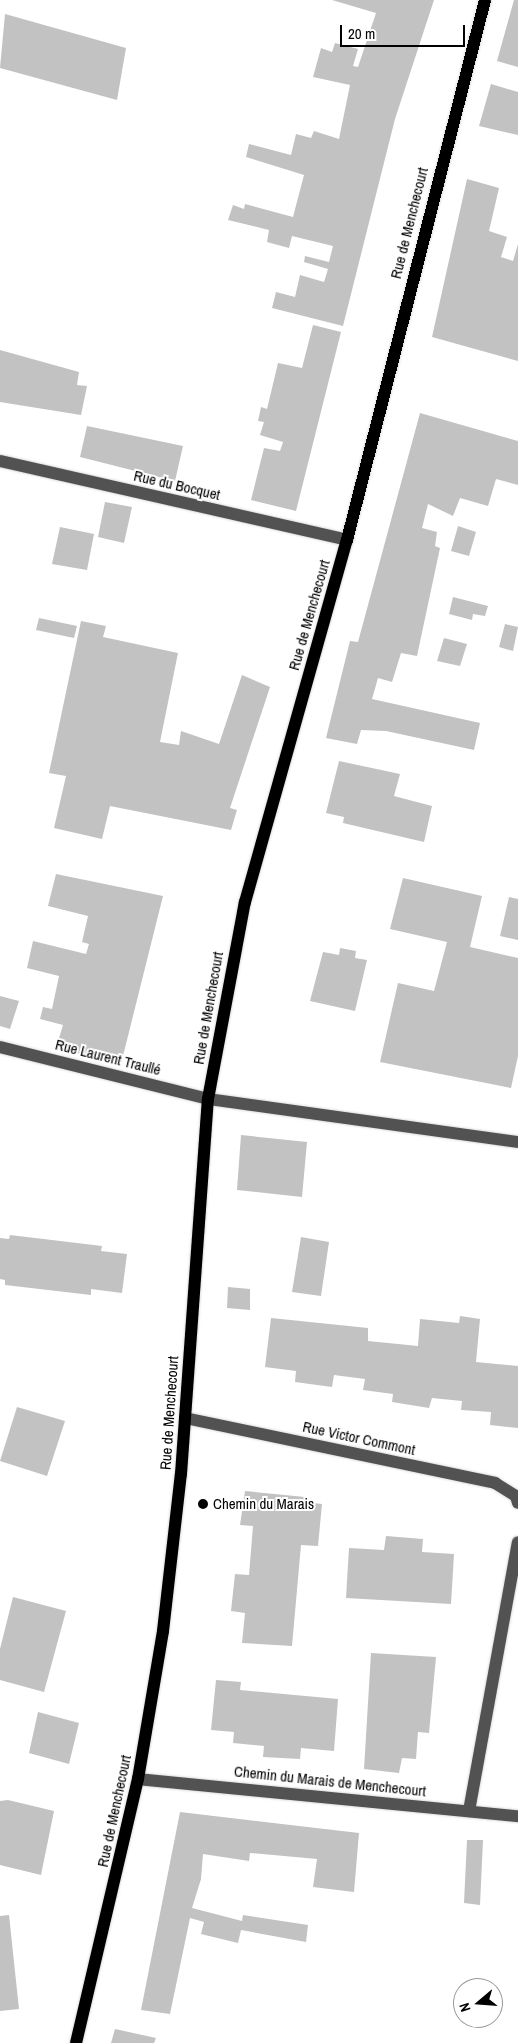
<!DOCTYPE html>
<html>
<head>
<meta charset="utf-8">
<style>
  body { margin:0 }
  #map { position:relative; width:518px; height:2043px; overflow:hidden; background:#fff; font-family:"Archivo Narrow",sans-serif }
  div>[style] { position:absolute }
  .building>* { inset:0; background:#c2c2c2 }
  .roads { filter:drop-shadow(0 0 1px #dbdbdb) drop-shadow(0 0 1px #dbdbdb) }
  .minor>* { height:12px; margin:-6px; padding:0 6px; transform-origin:6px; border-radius:6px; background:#525252 }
  .major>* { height:12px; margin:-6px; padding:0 6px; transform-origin:6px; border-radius:6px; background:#000 }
  .dots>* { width:14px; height:14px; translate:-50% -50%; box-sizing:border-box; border:2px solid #fff; border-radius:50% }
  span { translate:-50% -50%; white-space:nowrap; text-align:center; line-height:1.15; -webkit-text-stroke:4px #fff; paint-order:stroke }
  .street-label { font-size:15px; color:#000 }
  .poi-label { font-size:15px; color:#000 }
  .left { translate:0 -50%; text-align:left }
  .north { position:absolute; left:453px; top:1978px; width:50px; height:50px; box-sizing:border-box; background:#fff; border:1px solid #999; border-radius:50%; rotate:252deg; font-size:14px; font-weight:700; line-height:20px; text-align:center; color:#000 }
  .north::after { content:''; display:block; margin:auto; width:18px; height:22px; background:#000; clip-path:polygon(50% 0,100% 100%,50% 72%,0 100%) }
  .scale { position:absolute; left:340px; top:25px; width:125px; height:22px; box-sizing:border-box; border:2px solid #000; border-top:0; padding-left:6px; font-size:15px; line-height:18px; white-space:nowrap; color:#000; -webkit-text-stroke:4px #fff; paint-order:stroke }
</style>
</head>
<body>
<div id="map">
  <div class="building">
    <i style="clip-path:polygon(332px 0,434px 0,395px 119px,343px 326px,272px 308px,276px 292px,295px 297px,300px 275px,324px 282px,328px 269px,304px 262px,305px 256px,329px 262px,333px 246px,292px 236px,289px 248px,267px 242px,269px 230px,228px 220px,233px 205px,244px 209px,245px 204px,293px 217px,304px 175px,246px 157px,249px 144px,291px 155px,296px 134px,311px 138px,314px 131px,339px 139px,350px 85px,313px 77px,321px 48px,332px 52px,335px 43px,358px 49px,353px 66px,358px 67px,376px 13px)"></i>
    <i style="clip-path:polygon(514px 0,518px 0,518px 67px,497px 61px)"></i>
    <i style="clip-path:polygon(5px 14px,126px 48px,117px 100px,0 68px)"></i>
    <i style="clip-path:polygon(491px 84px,518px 92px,518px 135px,479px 126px)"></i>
    <i style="clip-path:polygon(467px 179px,499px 188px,489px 231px,507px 237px,501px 257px,513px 261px,518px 244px,518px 361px,432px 337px)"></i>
    <i style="clip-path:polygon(313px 325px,341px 332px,296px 511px,251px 500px,264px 448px,280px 451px,283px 442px,260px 435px,264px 422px,258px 421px,261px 407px,267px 409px,278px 363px,302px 368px)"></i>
    <i style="clip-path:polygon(0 350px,79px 372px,77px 385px,87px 386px,81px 415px,0 402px)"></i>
    <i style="clip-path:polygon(420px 413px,518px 441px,518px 485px,496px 479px,488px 506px,460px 498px,453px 516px,428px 504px,422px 528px,437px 532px,435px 546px,440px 548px,417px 656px,401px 653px,392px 682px,378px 678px,372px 699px,480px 723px,474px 750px,386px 731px,361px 730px,357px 744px,326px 738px,350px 641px,358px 642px)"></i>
    <i style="clip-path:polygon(87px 426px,183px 446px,175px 481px,80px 457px)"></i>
    <i style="clip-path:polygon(105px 502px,132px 507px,124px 543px,98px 537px)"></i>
    <i style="clip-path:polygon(458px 526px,476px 532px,469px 556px,451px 551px)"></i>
    <i style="clip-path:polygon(60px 527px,94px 534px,87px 570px,52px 564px)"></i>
    <i style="clip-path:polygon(453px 597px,488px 606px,485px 616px,473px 614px,472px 620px,449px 614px)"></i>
    <i style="clip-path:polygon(39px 618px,77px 626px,74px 638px,36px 630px)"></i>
    <i style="clip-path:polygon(81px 621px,106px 626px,103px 637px,178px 653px,160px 742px,179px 745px,181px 731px,219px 744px,242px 675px,270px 687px,230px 808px,237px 810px,231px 830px,110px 806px,102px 839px,54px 828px,66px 776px,49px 773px)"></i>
    <i style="clip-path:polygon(505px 624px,518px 627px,513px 651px,499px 647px)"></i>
    <i style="clip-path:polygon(444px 638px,467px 644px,460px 666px,437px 661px)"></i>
    <i style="clip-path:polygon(339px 761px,400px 774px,394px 796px,432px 806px,424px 842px,343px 823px,344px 817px,326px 813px)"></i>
    <i style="clip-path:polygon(56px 874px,163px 896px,121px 1064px,56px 1048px,63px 1025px,40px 1019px,43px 1007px,52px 1009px,59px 976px,27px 968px,33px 941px,86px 954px,89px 944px,82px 942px,88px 916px,48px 906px)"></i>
    <i style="clip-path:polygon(403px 878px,482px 896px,470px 947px,518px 958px,518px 1056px,511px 1088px,380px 1062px,398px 983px,434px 991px,447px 942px,390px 929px)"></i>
    <i style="clip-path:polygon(509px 897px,518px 899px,518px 940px,500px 936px)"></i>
    <i style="clip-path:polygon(340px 948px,356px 951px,355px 958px,367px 960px,355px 1011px,310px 1001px,323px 952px,339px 955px)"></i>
    <i style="clip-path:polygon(0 996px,19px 1001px,10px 1029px,0 1026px)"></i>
    <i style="clip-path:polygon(241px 1135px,307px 1142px,302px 1197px,237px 1190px)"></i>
    <i style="clip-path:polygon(10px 1235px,102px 1246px,101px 1251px,127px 1254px,122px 1293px,91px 1289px,91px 1295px,5px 1285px,5px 1280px,0 1279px,0 1238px,9px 1239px)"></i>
    <i style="clip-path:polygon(301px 1237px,329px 1242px,321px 1296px,292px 1292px)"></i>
    <i style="clip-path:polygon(228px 1287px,250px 1289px,250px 1310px,227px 1308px)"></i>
    <i style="clip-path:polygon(460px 1316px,480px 1319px,476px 1362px,518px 1366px,518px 1428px,490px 1425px,491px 1412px,461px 1410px,462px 1401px,432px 1398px,429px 1408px,392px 1402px,393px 1394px,363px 1390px,365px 1379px,334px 1375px,332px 1387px,295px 1382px,296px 1371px,265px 1367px,271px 1318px,368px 1328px,368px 1341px,418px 1346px,420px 1319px,459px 1323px)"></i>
    <i style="clip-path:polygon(17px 1407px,65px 1421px,47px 1476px,0 1461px)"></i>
    <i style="clip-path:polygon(245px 1491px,305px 1497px,305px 1502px,322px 1504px,318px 1546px,301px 1545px,292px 1646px,242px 1643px,245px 1613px,231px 1611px,235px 1574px,249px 1575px,253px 1526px,240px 1525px)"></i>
    <i style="clip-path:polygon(386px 1536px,423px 1539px,422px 1552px,454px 1554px,451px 1604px,346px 1598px,349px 1548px,384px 1550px)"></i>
    <i style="clip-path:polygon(13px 1597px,66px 1611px,44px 1692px,0 1680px,0 1649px)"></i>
    <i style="clip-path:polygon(371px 1653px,436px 1657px,429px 1733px,418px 1732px,416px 1759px,402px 1758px,399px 1773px,364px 1769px)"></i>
    <i style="clip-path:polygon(216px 1680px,241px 1682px,240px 1690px,338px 1699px,334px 1751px,301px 1748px,300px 1759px,263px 1757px,264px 1746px,233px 1743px,234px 1732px,211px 1730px)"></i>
    <i style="clip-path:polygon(38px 1712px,79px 1723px,69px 1764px,29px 1753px)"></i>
    <i style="clip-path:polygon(8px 1800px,54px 1811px,41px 1875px,0 1865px,0 1801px)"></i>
    <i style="clip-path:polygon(180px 1812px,359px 1833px,354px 1892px,313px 1887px,317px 1859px,250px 1853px,249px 1861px,203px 1854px,201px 1879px,192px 1908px,242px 1921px,243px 1915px,308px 1925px,306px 1942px,241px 1930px,238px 1943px,201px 1934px,204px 1922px,190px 1918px,170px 2014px,141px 2010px)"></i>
    <i style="clip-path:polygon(467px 1840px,483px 1840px,480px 1905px,464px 1903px)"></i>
    <i style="clip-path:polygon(9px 1915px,19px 2009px,0 2011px,0 1916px)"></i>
    <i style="clip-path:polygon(115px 2029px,156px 2038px,154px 2043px,111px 2043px)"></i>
  </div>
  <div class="roads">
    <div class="minor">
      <i style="left:0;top:461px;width:356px;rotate:12.8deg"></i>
      <i style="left:0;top:1047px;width:214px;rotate:14deg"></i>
      <i style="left:208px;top:1099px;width:313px;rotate:7.9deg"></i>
      <i style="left:185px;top:1418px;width:317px;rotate:11.8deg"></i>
      <i style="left:495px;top:1483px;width:25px;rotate:32deg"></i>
      <i style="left:516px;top:1496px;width:7px;rotate:74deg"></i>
      <i style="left:138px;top:1779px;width:382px;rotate:5.6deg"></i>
      <i style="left:469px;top:1811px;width:273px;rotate:-79.7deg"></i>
    </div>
    <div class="major">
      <i style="left:76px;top:2043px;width:271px;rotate:-76.8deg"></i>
      <i style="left:138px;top:1779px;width:150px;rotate:-80.4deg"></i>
      <i style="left:163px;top:1631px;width:158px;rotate:-83.5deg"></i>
      <i style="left:181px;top:1474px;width:376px;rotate:-85.9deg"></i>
      <i style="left:208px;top:1099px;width:200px;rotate:-79.4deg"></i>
      <i style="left:245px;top:902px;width:376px;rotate:-74.3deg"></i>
      <i style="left:347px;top:540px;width:557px;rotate:-75.66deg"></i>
    </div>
  </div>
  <div class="dots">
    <i style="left:203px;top:1504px;background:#000"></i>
  </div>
  <div class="street-label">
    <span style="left:409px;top:223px;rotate:-76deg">Rue de Menchecourt</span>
    <span style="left:177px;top:485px;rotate:13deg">Rue du Bocquet</span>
    <span style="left:309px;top:615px;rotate:-74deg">Rue de Menchecourt</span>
    <span style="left:208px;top:1008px;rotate:-80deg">Rue de Menchecourt</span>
    <span style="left:108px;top:1057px;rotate:14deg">Rue Laurent Traullé</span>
    <span style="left:169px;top:1413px;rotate:-86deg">Rue de Menchecourt</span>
    <span style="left:359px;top:1438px;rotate:12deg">Rue Victor Commont</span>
    <span style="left:330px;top:1781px;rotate:6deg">Chemin du Marais de Menchecourt</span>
    <span style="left:114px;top:1811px;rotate:-78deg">Rue de Menchecourt</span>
  </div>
  <div class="poi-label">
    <span class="left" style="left:213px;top:1504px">Chemin du Marais</span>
  </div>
  <div class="north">N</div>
  <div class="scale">20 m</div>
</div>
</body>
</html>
